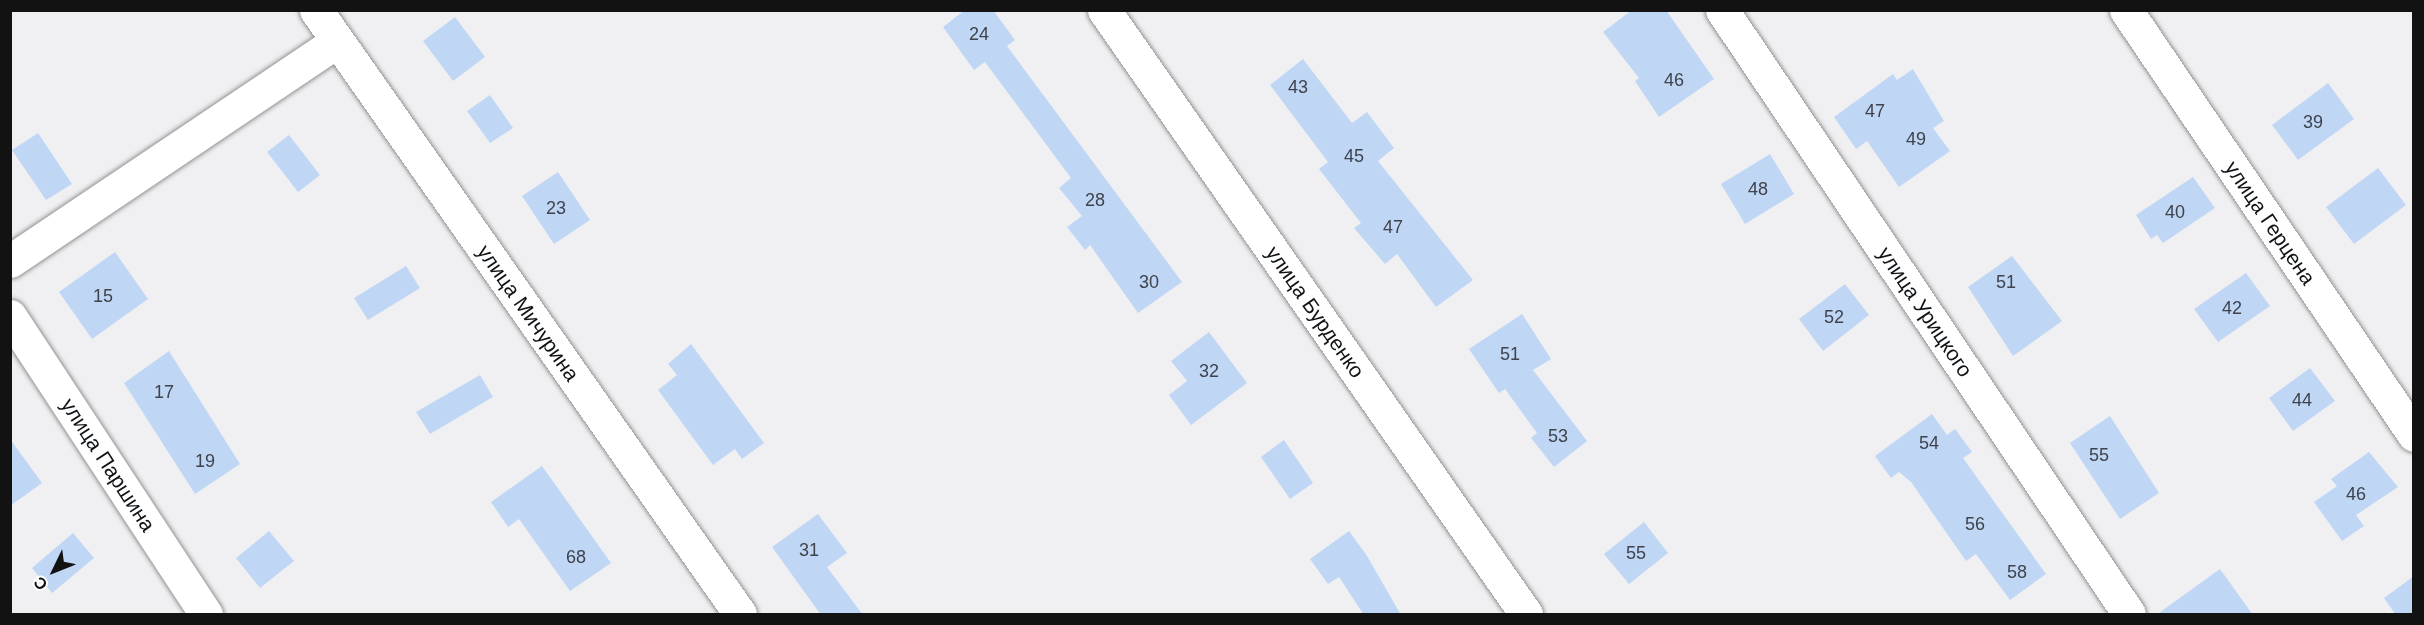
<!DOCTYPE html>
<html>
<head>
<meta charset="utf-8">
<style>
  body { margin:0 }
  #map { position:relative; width:2424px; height:625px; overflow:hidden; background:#f0f0f2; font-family:Helvetica,sans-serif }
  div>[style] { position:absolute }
  .building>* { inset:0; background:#c0d6f5 }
  .roads { filter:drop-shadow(0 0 2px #929394) drop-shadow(0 0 2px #929394) }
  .street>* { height:33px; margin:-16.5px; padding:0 16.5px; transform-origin:16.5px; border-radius:16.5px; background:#fff }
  span { translate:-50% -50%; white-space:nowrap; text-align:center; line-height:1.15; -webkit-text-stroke:6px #fdfeff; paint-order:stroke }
  .number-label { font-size:18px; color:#3e434c }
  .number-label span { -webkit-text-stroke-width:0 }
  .street-label { font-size:21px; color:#121213 }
  .frame { position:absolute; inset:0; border:12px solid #121213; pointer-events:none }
  .north { position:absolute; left:24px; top:541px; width:60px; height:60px; -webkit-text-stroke:4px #fdfeff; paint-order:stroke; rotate:227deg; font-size:16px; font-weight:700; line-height:24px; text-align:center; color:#121213 }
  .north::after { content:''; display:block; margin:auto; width:21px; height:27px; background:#121213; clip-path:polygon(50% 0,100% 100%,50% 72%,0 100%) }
</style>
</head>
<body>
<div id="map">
  <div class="building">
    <i style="clip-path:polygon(965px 10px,993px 10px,1015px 40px,1007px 46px,1182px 282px,1138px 313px,1090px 245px,1085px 250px,1067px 227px,1082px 216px,1059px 188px,1071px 178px,985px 62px,974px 70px,943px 27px)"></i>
    <i style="clip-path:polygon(1632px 10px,1666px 10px,1714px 79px,1659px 117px,1635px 81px,1639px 78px,1603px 32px)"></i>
    <i style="clip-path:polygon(455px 17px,485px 57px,453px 81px,423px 41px)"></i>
    <i style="clip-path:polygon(1303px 59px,1352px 123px,1367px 112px,1394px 148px,1378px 161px,1473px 280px,1436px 307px,1397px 254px,1385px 264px,1354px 228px,1361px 223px,1319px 169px,1328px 162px,1270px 85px)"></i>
    <i style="clip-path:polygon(1913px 69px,1944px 121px,1933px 128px,1950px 151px,1899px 187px,1867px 141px,1856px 149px,1834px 117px,1893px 74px,1897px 80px)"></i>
    <i style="clip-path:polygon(2328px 83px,2354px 119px,2298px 160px,2272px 125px)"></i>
    <i style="clip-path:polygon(490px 95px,513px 128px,490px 143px,467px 111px)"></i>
    <i style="clip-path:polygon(38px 133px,72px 184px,46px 200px,12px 150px)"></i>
    <i style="clip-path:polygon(289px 135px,320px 175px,298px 192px,267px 152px)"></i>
    <i style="clip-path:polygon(1770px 154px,1794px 194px,1745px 224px,1721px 184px)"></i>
    <i style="clip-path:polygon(2378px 168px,2406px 205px,2354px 244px,2326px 207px)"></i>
    <i style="clip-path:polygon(558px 172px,590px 220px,554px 244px,522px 196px)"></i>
    <i style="clip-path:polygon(2193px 177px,2215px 208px,2163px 243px,2157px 235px,2151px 239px,2136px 215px)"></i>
    <i style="clip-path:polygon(115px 252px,148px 299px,92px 339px,59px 292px)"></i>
    <i style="clip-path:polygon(2012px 256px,2062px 321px,2013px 356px,1968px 287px)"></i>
    <i style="clip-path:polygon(406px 266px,420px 288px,368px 320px,354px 298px)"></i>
    <i style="clip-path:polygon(2246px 273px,2270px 306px,2218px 342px,2194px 309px)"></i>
    <i style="clip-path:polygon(1845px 284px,1869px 315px,1823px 351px,1799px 319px)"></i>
    <i style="clip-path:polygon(1522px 314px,1551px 359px,1533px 370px,1587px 441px,1554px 467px,1531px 438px,1537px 433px,1505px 389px,1499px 393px,1469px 349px)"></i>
    <i style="clip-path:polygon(1209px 332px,1247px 383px,1191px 425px,1169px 395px,1187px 381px,1171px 361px)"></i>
    <i style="clip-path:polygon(691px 344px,764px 443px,742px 459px,735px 449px,713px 465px,658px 390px,677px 375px,668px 364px)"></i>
    <i style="clip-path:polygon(169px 351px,240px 464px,195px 494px,124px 383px)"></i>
    <i style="clip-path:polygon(2310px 368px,2335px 401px,2293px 431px,2269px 398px)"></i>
    <i style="clip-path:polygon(480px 375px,493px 397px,430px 434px,416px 412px)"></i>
    <i style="clip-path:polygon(1932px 414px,1947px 435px,1955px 429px,1972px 452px,1963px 458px,2046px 574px,2010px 600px,1976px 554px,1966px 561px,1911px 482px,1899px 472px,1891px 478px,1875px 456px)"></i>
    <i style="clip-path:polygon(2110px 416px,2159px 493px,2120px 519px,2070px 443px)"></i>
    <i style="clip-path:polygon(10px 439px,42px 483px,10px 506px)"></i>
    <i style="clip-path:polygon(1284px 440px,1313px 483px,1290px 499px,1261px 457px)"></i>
    <i style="clip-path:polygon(2369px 452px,2398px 487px,2356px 515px,2364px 526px,2342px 541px,2314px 502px,2337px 486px,2331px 479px)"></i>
    <i style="clip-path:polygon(542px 466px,611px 563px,570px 591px,519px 519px,508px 527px,491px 502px)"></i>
    <i style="clip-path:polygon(818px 514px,847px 553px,827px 567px,863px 615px,821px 615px,772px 547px)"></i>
    <i style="clip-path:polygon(1644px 522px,1668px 553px,1629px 584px,1604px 554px)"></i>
    <i style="clip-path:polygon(269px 531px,294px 561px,260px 588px,236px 558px)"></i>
    <i style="clip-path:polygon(1349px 531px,1367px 556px,1401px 615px,1364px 615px,1339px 577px,1328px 584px,1310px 559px)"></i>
    <i style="clip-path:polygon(73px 533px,94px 558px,52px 593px,32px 568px)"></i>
    <i style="clip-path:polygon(2220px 569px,2253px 615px,2156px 615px)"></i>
    <i style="clip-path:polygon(2414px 576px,2414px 615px,2396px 615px,2384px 598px)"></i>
  </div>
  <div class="roads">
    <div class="street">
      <i style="left:316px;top:10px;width:738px;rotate:54.93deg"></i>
      <i style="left:1104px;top:10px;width:737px;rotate:55.06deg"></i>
      <i style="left:1722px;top:10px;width:728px;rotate:56.03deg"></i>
      <i style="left:2126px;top:10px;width:513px;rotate:55.88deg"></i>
      <i style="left:10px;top:261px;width:393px;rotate:-33.9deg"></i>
      <i style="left:10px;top:316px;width:357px;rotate:56.7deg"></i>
    </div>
  </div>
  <div class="number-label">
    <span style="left:979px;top:34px">24</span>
    <span style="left:1674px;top:80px">46</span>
    <span style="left:1298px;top:87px">43</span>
    <span style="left:1875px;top:111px">47</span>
    <span style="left:2313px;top:122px">39</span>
    <span style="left:1916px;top:139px">49</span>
    <span style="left:1354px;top:156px">45</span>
    <span style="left:1758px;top:189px">48</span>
    <span style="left:1095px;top:200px">28</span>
    <span style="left:556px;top:208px">23</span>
    <span style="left:2175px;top:212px">40</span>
    <span style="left:1393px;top:227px">47</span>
    <span style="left:1149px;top:282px">30</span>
    <span style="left:2006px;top:282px">51</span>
    <span style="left:103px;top:296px">15</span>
    <span style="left:2232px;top:308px">42</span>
    <span style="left:1834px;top:317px">52</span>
    <span style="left:1510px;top:354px">51</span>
    <span style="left:1209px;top:371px">32</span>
    <span style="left:164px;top:392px">17</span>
    <span style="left:2302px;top:400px">44</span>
    <span style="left:1558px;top:436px">53</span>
    <span style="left:1929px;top:443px">54</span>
    <span style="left:2099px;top:455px">55</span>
    <span style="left:205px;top:461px">19</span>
    <span style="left:2356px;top:494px">46</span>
    <span style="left:1975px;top:524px">56</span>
    <span style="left:809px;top:550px">31</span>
    <span style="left:1636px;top:553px">55</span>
    <span style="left:576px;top:557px">68</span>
    <span style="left:2017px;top:572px">58</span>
  </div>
  <div class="street-label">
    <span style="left:2270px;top:223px;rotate:56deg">улица Герцена</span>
    <span style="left:1315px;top:312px;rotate:55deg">улица Бурденко</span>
    <span style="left:1925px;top:312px;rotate:56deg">улица Урицкого</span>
    <span style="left:528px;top:313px;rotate:55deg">улица Мичурина</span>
    <span style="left:108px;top:465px;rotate:57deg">улица Паршина</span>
  </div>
  <div class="frame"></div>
  <div class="north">С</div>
</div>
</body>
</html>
